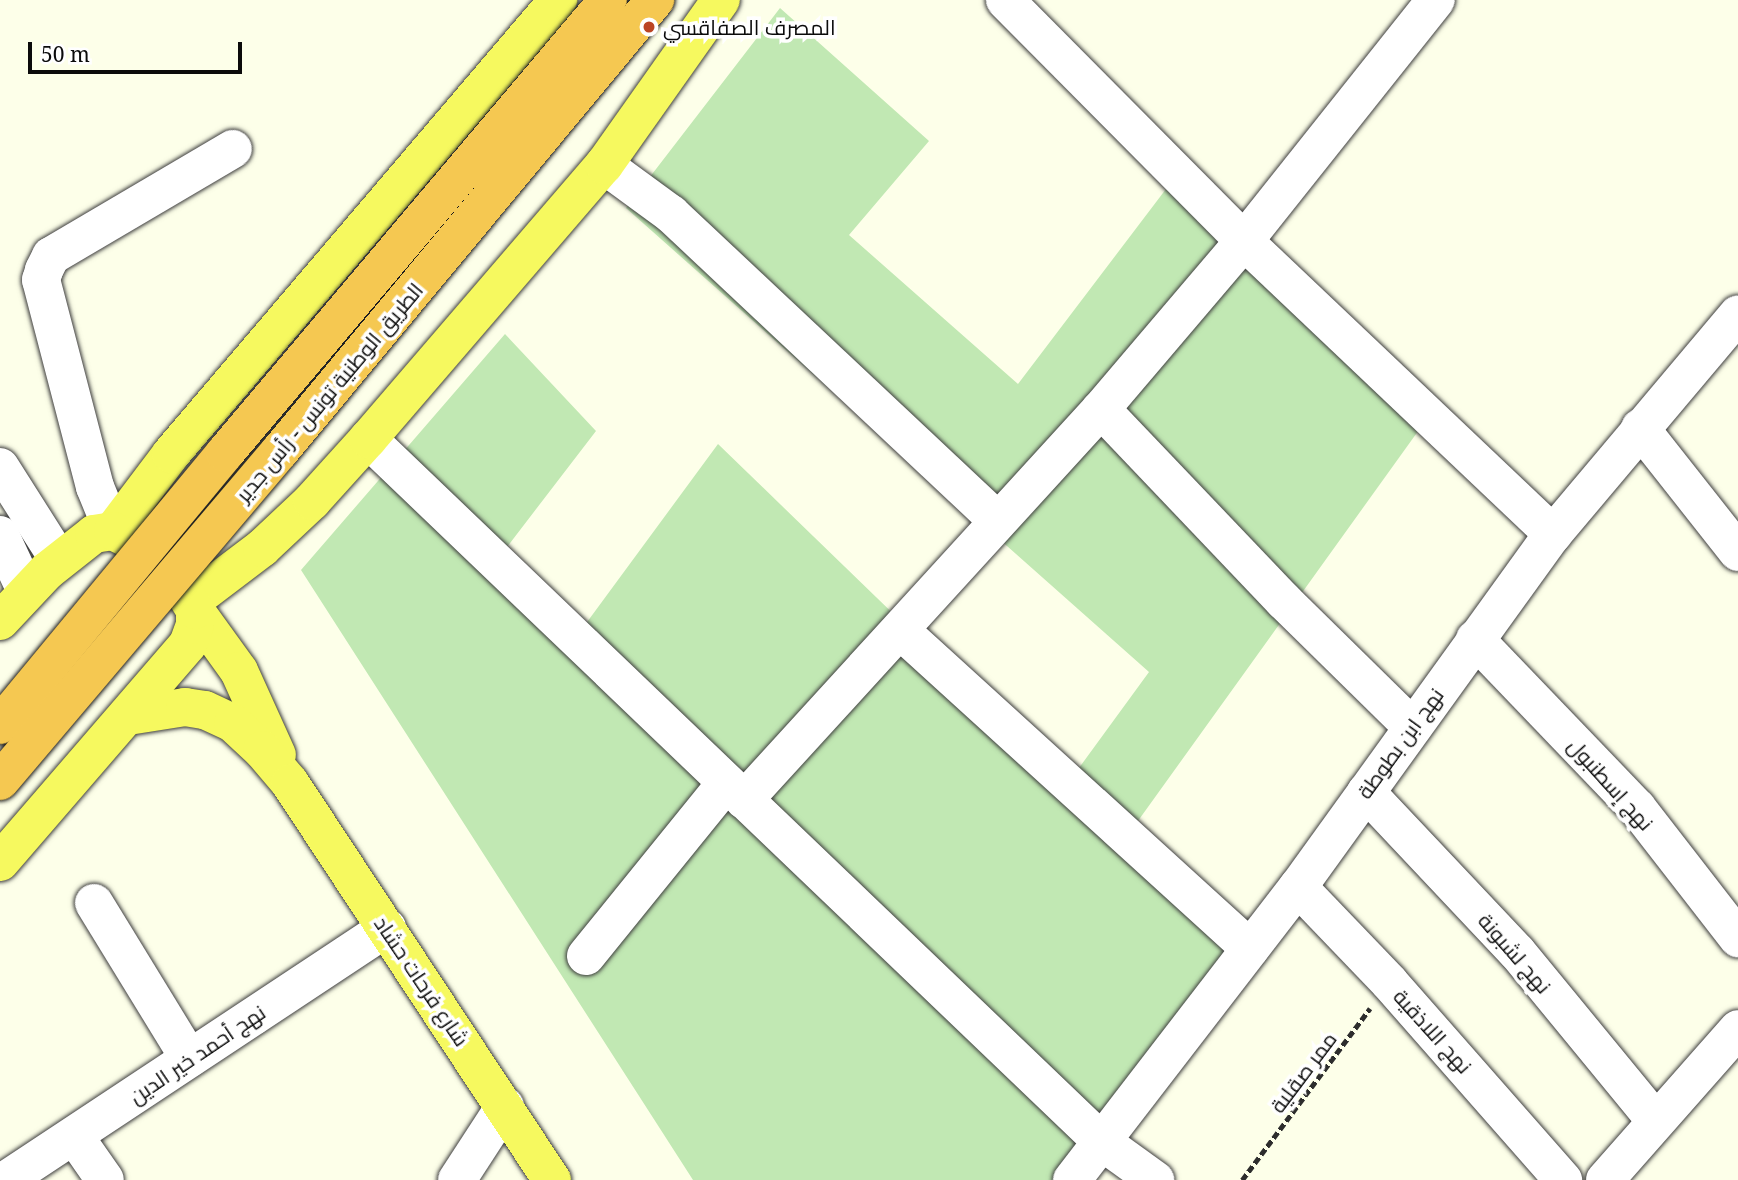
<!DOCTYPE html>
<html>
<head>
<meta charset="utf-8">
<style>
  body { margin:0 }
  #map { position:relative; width:1738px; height:1180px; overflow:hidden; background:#fdffe9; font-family:"Noto Serif",Cairo,serif }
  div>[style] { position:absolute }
  .green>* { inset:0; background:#c1e8b3 }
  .path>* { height:4.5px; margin-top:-2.25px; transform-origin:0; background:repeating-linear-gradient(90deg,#2d2d2d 0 7px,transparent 0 10.5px) }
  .roads { filter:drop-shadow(0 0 2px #3e3e3e) drop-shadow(0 0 2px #3e3e3e) }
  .minor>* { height:38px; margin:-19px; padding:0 19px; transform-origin:19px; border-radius:19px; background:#fff }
  .major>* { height:38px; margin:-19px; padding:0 19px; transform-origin:19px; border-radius:19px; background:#f6f95f }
  .bridges { filter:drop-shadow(0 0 2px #1c1c1c) drop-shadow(0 0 2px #1c1c1c) }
  .highway-bridge>* { height:38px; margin:-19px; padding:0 19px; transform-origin:19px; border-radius:19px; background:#f5c851 }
  .dots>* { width:19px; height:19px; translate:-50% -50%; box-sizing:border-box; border:4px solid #fff; border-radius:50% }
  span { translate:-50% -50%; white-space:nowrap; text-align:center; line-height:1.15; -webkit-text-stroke:7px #fff; paint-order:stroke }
  .poi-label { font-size:21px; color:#0b0b0b }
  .left { translate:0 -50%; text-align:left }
  .street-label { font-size:21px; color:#0b0b0b }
  .scale { position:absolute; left:28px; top:42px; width:214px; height:32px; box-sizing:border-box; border:4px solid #0b0b0b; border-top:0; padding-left:9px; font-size:21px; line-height:24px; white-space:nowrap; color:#0b0b0b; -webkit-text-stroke:5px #fff; paint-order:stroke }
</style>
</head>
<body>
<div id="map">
  <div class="green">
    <i style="clip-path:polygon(780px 8px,929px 141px,849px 235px,1018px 384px,1188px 160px,1434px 409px,1125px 839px,1233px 953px,1061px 1180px,693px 1180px,301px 570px,505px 334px,596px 431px,497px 560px,579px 633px,718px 444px,1068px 783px,1149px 672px,626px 208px)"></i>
  </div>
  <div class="path">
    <i style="left:1242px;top:1180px;width:214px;rotate:-53.3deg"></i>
  </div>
  <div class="roads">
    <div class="minor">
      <i style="left:1005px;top:0;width:339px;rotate:45.2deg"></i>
      <i style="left:1244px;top:241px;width:426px;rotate:43.5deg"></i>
      <i style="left:604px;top:165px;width:83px;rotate:36.2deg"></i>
      <i style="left:671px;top:214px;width:447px;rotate:43.2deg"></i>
      <i style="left:1101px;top:409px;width:265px;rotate:46.4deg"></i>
      <i style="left:1284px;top:601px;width:180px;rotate:44.5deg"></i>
      <i style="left:1640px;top:428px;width:158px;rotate:51.7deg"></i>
      <i style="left:368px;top:439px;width:1015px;rotate:43.76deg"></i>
      <i style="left:1101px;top:1141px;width:67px;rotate:35.8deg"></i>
      <i style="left:0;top:467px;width:110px;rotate:57.6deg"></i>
      <i style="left:113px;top:531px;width:48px;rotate:-112.2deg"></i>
      <i style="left:95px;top:487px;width:214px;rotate:-104.6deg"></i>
      <i style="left:41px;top:280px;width:10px;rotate:-73deg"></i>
      <i style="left:44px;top:270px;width:16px;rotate:-63deg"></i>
      <i style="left:51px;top:256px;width:211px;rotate:-30.5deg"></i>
      <i style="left:0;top:535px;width:62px;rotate:65.1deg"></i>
      <i style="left:901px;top:631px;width:472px;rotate:42.3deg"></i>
      <i style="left:1475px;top:639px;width:234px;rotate:46.2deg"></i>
      <i style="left:1637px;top:808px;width:165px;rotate:52.2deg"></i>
      <i style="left:1366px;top:792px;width:220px;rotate:46.7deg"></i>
      <i style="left:1517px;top:952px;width:219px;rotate:50.6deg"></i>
      <i style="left:744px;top:800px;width:529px;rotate:-47.6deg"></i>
      <i style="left:1101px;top:409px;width:221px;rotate:-49.6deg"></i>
      <i style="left:1244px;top:241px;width:308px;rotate:-51.5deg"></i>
      <i style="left:1298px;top:887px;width:132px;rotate:46.2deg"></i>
      <i style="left:1389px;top:982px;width:264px;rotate:48.7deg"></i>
      <i style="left:94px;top:903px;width:182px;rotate:58.5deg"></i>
      <i style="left:586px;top:956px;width:223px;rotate:-51deg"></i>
      <i style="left:75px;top:1137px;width:52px;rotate:55.1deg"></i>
      <i style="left:6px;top:1180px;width:457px;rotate:-33.5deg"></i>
      <i style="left:457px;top:1180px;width:88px;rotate:-57deg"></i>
      <i style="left:1072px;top:1180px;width:370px;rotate:-52.4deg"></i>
      <i style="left:1298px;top:887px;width:435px;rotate:-54.2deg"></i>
      <i style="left:1553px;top:534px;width:287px;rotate:-49.9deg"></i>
      <i style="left:1605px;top:1180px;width:201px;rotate:-48.6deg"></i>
    </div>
    <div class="major">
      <i style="left:113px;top:531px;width:96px;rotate:-53deg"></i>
      <i style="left:171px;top:454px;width:597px;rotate:-49.55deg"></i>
      <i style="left:192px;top:601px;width:88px;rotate:-37.1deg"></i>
      <i style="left:262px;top:548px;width:69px;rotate:-43.2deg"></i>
      <i style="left:312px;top:501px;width:84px;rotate:-47.9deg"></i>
      <i style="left:368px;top:439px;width:362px;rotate:-49.3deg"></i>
      <i style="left:604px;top:165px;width:202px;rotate:-54.7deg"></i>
      <i style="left:195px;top:610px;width:75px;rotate:54.2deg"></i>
      <i style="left:239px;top:671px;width:92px;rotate:65.7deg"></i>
      <i style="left:0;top:621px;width:69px;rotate:-46.8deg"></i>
      <i style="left:47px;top:571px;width:60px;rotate:-38.2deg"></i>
      <i style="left:94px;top:534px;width:19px;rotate:-9deg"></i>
      <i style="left:113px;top:531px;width:25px;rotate:27deg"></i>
      <i style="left:128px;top:716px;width:58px;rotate:-9deg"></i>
      <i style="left:185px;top:707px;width:20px;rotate:9deg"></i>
      <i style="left:205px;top:710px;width:31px;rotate:25deg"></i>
      <i style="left:233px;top:723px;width:40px;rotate:43deg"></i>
      <i style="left:262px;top:750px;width:43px;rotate:49.7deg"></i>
      <i style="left:290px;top:783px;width:476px;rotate:56.6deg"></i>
      <i style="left:0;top:862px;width:288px;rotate:-49.2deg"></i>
      <i style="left:188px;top:644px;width:20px;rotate:-70deg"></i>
      <i style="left:195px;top:625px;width:15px;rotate:-90deg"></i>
      <i style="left:195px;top:610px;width:36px;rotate:-122deg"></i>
    </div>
  </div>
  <div class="bridges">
    <div class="highway-bridge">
      <i style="left:0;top:725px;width:353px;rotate:-50.4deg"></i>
      <i style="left:225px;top:453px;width:593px;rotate:-49.79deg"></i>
      <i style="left:0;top:781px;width:433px;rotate:-49.7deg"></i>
      <i style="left:280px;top:451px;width:587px;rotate:-50.26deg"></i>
    </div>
  </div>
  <div class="dots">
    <i style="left:649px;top:27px;background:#bb4423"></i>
  </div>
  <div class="poi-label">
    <span class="left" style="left:663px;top:27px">المصرف الصفاقسي</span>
  </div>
  <div class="street-label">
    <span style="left:329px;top:392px;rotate:-50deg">الطريق الوطنية تونس - رأس جدير</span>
    <span style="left:1400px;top:743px;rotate:-54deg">نهج ابن بطوطة</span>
    <span style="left:1611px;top:784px;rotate:48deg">نهج إسطنبول</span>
    <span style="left:1515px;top:953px;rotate:49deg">نهج لشبونة</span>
    <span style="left:422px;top:981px;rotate:56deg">شارع فرحات حشاد</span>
    <span style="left:1433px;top:1031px;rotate:48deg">نهج اللاذقية</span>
    <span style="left:197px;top:1054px;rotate:-34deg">نهج أحمد خير الدين</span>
    <span style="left:1303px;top:1072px;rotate:-53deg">ممر صقلية</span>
  </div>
  <div class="scale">50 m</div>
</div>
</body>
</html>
